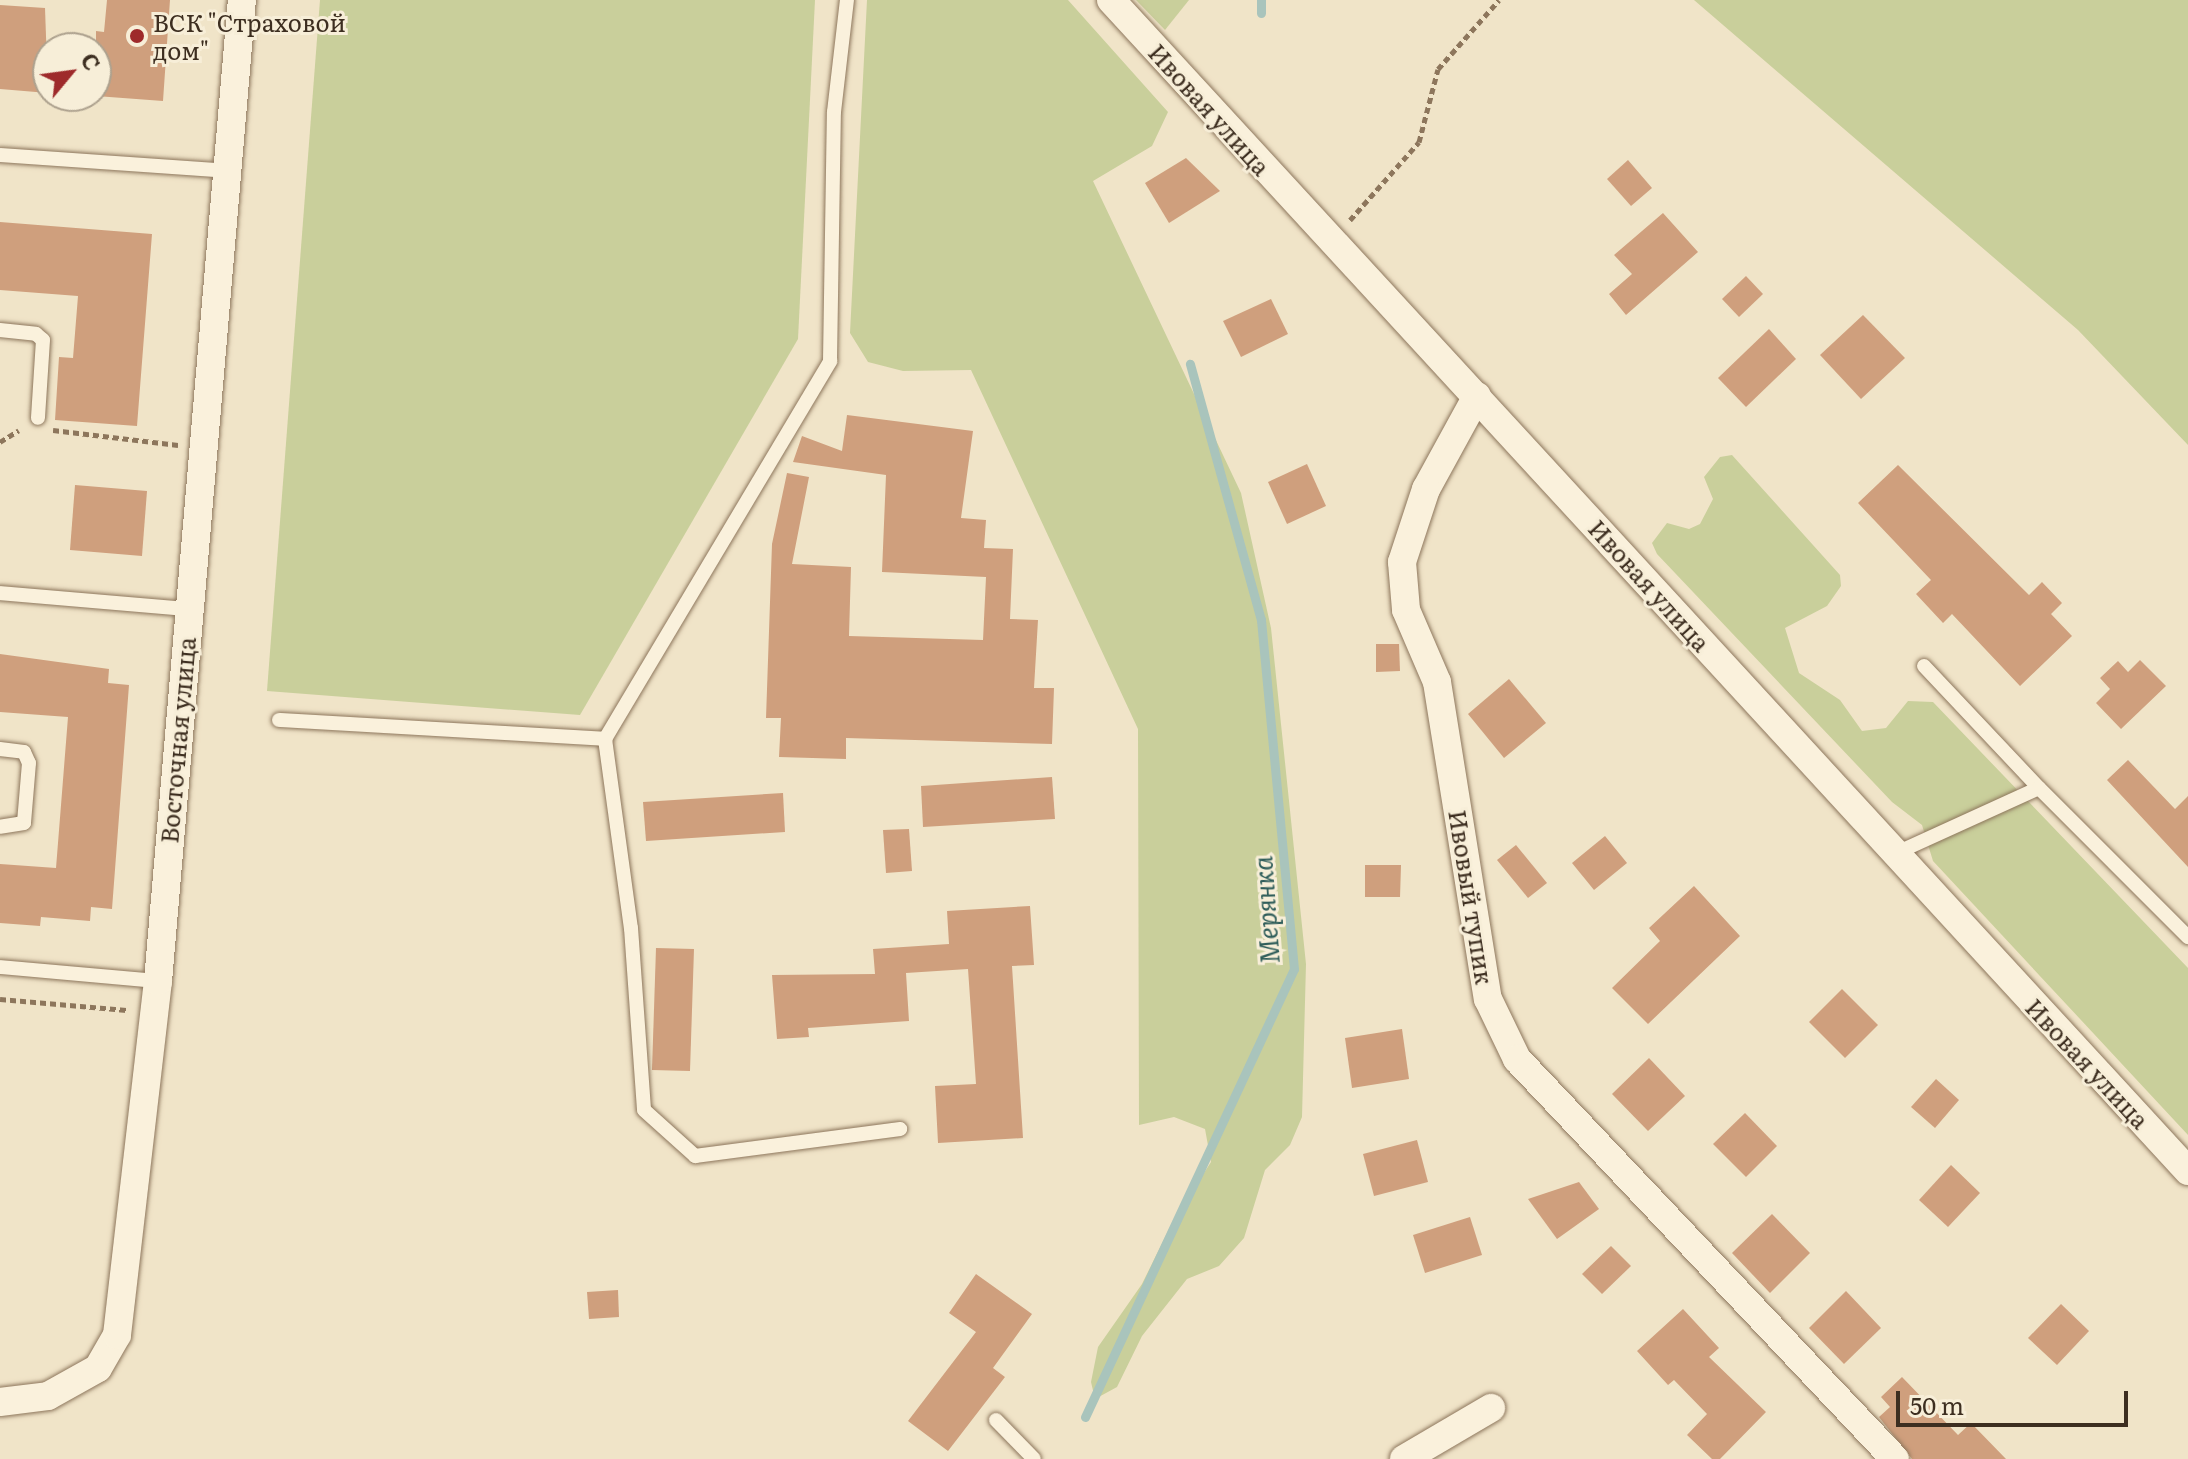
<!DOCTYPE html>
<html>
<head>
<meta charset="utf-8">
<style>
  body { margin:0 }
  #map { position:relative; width:2188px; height:1459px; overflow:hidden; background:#f0e4c8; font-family:Literata,serif }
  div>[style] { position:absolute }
  .green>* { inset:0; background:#c9cf9b }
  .stream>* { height:9px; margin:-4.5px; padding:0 4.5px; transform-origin:4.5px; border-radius:4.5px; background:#a9c4bc }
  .building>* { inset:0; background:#cf9f7d }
  .path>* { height:5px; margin-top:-2.5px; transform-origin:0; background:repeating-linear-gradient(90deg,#8d765c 0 6px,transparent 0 10px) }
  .roads { filter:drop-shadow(0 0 2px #8d765c) drop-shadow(0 0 2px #8d765c) }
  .lane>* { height:14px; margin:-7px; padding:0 7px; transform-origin:7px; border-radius:7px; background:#faf1dc }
  .street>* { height:28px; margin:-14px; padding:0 14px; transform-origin:14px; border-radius:14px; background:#faf1dc }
  .dots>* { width:22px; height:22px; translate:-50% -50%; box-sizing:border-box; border:4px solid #f7eed8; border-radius:50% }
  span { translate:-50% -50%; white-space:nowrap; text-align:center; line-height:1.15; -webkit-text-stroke:6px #f7eed8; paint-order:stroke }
  .poi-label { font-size:24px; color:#3d2e20 }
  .left { translate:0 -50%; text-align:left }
  .street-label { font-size:24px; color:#3d2e20 }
  .water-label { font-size:26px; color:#2f5d5a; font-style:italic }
  .north { position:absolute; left:32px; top:32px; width:80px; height:80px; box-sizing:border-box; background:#f7eed8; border:2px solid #ada18e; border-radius:50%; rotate:61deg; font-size:22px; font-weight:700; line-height:32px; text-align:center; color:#3d2e20 }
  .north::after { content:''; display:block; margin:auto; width:28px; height:36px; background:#9e2a2b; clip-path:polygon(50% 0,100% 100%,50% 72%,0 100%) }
  .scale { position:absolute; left:1896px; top:1391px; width:232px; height:36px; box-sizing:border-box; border:4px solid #3d2e20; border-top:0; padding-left:10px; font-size:24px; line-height:28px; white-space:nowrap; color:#3d2e20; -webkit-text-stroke:6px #f7eed8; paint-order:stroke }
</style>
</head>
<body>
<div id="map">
  <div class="green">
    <i style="clip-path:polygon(320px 0,815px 0,798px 339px,580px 715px,267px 691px)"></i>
    <i style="clip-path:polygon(867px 0,1068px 0,1168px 112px,1152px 146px,1093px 181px,1241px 493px,1271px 628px,1306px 964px,1302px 1117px,1290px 1145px,1265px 1170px,1244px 1238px,1219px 1266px,1187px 1279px,1142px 1336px,1117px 1387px,1095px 1399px,1091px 1382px,1098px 1347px,1142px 1284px,1173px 1221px,1211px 1162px,1205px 1129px,1174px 1117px,1139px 1125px,1138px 729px,971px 370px,903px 371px,868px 362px,850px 333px)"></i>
    <i style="clip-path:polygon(1136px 0,1189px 0,1165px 30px)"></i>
    <i style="clip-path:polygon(1694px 0,2188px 0,2188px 445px,2078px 330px)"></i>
    <i style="clip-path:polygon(1732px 455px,1840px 575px,1841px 586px,1827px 606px,1785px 628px,1799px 673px,1840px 700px,1862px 731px,1886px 728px,1908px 701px,1933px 702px,2188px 968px,2188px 1135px,1933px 861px,1922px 825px,1892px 802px,1657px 554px,1652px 543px,1667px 523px,1689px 529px,1700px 524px,1713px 499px,1704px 477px,1720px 457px)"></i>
  </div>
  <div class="stream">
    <i style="left:1261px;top:13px;width:13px;rotate:-90deg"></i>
    <i style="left:1085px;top:1417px;width:494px;rotate:-65deg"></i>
    <i style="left:1294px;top:969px;width:351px;rotate:-95.4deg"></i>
    <i style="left:1261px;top:620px;width:266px;rotate:-105.5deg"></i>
  </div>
  <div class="building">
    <i style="clip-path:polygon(107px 0,170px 0,163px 101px,96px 96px,96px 31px,104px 32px)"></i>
    <i style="clip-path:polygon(0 5px,45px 8px,48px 93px,0 89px)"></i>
    <i style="clip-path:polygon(1186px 158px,1220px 191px,1169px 223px,1145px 183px)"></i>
    <i style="clip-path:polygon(1628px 160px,1652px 188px,1631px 206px,1607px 179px)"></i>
    <i style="clip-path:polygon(1663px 213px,1698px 252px,1626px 315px,1609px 294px,1632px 274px,1614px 255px)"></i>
    <i style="clip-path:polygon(0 222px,152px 234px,137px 426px,55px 420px,59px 357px,73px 358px,78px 296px,0 290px)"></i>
    <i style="clip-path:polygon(1746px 276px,1763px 294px,1739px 317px,1722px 299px)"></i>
    <i style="clip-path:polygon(1271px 299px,1288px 334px,1241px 357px,1223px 321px)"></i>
    <i style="clip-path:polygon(1863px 315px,1905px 358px,1861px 399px,1820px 355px)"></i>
    <i style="clip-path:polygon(1769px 329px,1796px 359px,1746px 407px,1718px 378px)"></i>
    <i style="clip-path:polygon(847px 415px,973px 431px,961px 518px,986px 520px,984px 548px,1013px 549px,1010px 619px,1038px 620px,1034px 688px,1054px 688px,1052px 744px,846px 738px,846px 759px,779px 757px,781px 718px,766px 718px,772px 544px,787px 473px,809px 477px,792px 564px,851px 567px,849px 636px,983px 640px,986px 577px,882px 572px,886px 475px,793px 462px,802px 436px,842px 451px)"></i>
    <i style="clip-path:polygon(1307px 464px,1326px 506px,1287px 524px,1268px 482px)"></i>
    <i style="clip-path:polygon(1898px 465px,2029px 595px,2042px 582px,2062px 603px,2051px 614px,2072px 636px,2020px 686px,1952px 614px,1943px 623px,1916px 594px,1931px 580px,1858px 503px)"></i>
    <i style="clip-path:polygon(75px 485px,147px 491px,142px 556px,70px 550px)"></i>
    <i style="clip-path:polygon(1376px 644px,1399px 644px,1400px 671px,1376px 672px)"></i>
    <i style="clip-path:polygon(0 654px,109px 669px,108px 683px,129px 685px,112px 909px,91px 907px,90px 921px,41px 917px,40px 926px,0 923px,0 864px,56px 868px,68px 717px,0 712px)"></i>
    <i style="clip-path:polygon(2140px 660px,2166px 686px,2121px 729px,2096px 703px,2110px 689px,2100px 678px,2118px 661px,2128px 672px)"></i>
    <i style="clip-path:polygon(1509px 679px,1546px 723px,1504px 758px,1468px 714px)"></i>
    <i style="clip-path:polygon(2128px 760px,2175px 809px,2188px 796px,2188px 867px,2107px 780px)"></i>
    <i style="clip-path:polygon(1052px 777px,1055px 819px,923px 827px,921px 786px)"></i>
    <i style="clip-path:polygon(783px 793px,785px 832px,646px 841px,643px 802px)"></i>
    <i style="clip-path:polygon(909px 829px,912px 871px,886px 873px,883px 830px)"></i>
    <i style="clip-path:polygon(1605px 836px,1627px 863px,1594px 890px,1572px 863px)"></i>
    <i style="clip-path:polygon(1516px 845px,1547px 883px,1528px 898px,1497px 860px)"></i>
    <i style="clip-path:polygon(1365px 865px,1401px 865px,1400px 897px,1365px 897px)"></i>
    <i style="clip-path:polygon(1694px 886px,1740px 936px,1648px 1024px,1612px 988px,1660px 941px,1649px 928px)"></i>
    <i style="clip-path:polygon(1030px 906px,1034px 965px,1012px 966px,1023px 1138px,938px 1143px,935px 1086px,976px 1084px,968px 969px,906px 973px,909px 1021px,808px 1028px,809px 1037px,777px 1039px,772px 975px,875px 974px,873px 949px,949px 944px,947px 911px)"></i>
    <i style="clip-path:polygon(656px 948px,694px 949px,690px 1071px,652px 1070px)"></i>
    <i style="clip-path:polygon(1842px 989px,1878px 1025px,1845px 1058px,1809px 1022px)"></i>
    <i style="clip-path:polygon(1402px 1029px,1409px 1079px,1352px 1088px,1345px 1038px)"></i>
    <i style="clip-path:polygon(1649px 1058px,1685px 1096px,1648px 1131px,1612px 1094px)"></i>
    <i style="clip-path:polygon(1936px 1079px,1959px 1100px,1935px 1128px,1911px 1107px)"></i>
    <i style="clip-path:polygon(1745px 1113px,1777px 1146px,1746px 1177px,1713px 1144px)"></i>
    <i style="clip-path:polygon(1417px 1140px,1428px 1182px,1374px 1196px,1363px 1154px)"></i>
    <i style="clip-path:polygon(1951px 1165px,1980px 1193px,1948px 1227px,1919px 1200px)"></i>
    <i style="clip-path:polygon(1579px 1182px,1599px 1209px,1557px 1239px,1528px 1199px)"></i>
    <i style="clip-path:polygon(1772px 1214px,1810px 1253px,1770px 1293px,1732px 1253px)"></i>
    <i style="clip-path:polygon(1470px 1217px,1482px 1255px,1425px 1273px,1413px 1235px)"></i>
    <i style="clip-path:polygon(1611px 1246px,1631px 1266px,1602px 1294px,1582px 1274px)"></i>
    <i style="clip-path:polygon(976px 1274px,1032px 1314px,993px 1368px,1005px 1377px,948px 1451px,908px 1421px,976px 1332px,949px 1313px)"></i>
    <i style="clip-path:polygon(618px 1290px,619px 1317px,589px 1319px,587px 1292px)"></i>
    <i style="clip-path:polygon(1846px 1291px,1881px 1328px,1844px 1364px,1809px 1328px)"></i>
    <i style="clip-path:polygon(2061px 1304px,2089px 1331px,2057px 1365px,2028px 1338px)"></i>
    <i style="clip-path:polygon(1683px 1309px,1719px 1348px,1709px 1357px,1766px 1412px,1720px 1459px,1712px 1459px,1687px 1435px,1707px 1414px,1674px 1380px,1668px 1385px,1637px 1351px)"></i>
    <i style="clip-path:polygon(1902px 1377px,1958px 1435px,1971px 1423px,2006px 1459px,1912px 1459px,1879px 1417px,1890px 1407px,1881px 1397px)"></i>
  </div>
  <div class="path">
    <i style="left:1350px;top:220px;width:104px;rotate:-48.5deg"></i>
    <i style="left:1419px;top:142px;width:75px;rotate:-75.4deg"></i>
    <i style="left:1438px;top:69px;width:92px;rotate:-48.5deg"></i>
    <i style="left:53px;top:430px;width:126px;rotate:6.8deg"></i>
    <i style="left:0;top:442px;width:22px;rotate:-32deg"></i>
    <i style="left:0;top:999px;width:127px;rotate:5deg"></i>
  </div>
  <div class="roads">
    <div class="lane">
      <i style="left:0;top:155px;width:227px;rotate:4deg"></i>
      <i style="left:0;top:330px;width:36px;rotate:6deg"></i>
      <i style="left:36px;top:334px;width:9px;rotate:41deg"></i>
      <i style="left:43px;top:340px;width:78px;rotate:93.7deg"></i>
      <i style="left:0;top:593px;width:189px;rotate:4.9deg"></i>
      <i style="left:1924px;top:666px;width:168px;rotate:46.7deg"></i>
      <i style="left:279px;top:720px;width:327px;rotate:3.3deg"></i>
      <i style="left:605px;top:739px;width:440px;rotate:-59.2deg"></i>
      <i style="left:830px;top:361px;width:249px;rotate:-89.1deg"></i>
      <i style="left:834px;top:112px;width:113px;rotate:-83.4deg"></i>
      <i style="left:605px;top:739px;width:191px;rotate:82.2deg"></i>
      <i style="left:631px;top:928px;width:182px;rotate:85.9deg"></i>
      <i style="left:644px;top:1110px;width:69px;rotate:42deg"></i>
      <i style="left:695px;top:1156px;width:207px;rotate:-7.5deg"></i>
      <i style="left:0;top:749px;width:24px;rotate:7deg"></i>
      <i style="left:24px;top:752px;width:12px;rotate:66deg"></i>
      <i style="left:29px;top:763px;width:60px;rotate:94.8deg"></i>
      <i style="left:24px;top:823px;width:24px;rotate:171deg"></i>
      <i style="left:1894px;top:854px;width:159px;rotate:-24.5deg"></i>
      <i style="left:2039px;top:788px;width:211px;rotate:45deg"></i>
      <i style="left:0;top:967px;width:159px;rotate:5.1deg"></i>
      <i style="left:996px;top:1420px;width:54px;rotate:45.7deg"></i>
    </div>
    <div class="street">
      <i style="left:1111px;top:0;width:1591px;rotate:47.39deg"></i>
      <i style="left:1477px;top:396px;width:106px;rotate:118.7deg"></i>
      <i style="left:1426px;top:489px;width:77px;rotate:108.2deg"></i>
      <i style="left:1402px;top:562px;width:48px;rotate:85.2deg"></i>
      <i style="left:1406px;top:610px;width:78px;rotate:66.7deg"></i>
      <i style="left:1437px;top:682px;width:321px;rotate:80.9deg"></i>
      <i style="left:1488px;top:999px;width:67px;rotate:64.2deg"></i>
      <i style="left:1517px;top:1059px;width:550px;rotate:46.62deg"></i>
      <i style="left:0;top:1402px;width:48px;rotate:-7.1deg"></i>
      <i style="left:48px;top:1396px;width:57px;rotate:-29.2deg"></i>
      <i style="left:98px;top:1368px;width:38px;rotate:-60deg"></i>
      <i style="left:117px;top:1335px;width:356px;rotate:-83.4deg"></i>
      <i style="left:158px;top:981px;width:985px;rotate:-85.11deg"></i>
      <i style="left:1404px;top:1459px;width:101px;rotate:-30.4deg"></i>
    </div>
  </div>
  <div class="dots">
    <i style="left:137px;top:36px;background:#9e2a2b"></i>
  </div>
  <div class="poi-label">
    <span class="left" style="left:153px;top:36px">ВСК "Страховой<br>дом"</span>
  </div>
  <div class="street-label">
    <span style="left:1210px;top:109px;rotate:48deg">Ивовая улица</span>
    <span style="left:1650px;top:585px;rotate:48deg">Ивовая улица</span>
    <span style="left:177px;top:740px;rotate:-85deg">Восточная улица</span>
    <span style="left:1472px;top:897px;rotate:81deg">Ивовый тупик</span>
    <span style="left:2088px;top:1063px;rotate:47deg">Ивовая улица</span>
  </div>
  <div class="water-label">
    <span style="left:1265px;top:910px;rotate:-94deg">Мерянка</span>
  </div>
  <div class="north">С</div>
  <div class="scale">50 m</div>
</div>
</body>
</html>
